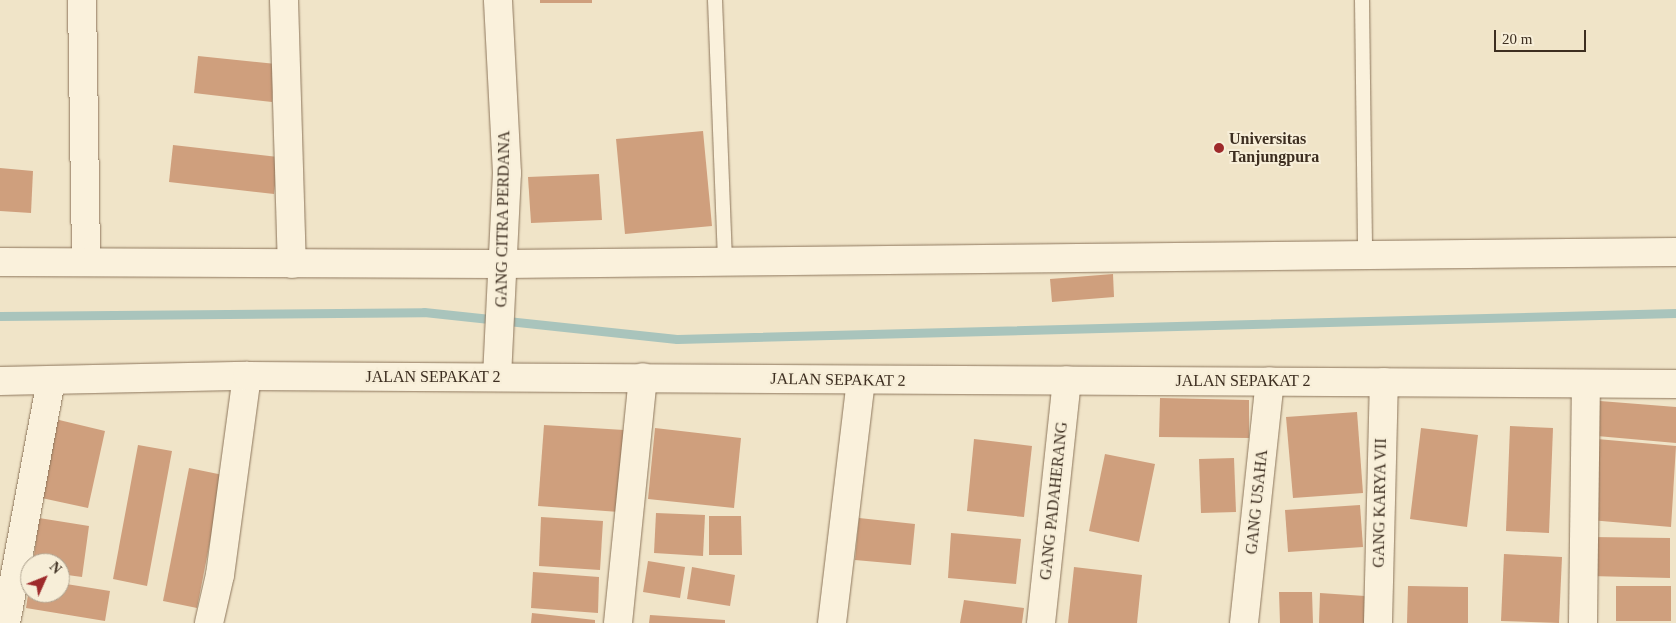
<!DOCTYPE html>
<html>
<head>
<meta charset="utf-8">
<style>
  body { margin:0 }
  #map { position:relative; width:1676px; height:623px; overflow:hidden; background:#f0e4c8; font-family:"Times New Roman",serif }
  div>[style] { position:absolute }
  .stream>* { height:9px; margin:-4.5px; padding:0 4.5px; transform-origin:4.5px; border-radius:4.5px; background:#a9c4bc }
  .building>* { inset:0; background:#cf9f7d }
  .roads { filter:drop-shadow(0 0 1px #8d765c) drop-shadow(0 0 1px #8d765c) }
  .service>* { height:14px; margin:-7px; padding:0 7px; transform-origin:7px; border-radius:7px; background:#faf1dc }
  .minor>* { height:28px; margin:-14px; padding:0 14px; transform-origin:14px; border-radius:14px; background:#faf1dc }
  .tertiary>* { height:28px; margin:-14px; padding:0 14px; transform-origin:14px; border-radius:14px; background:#faf1dc }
  .dots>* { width:14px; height:14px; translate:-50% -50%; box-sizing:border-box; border:2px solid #f7eed8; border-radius:50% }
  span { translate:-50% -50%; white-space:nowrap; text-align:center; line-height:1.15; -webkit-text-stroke:4px #f7eed8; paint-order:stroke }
  .poi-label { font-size:16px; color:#3d2e20; font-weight:700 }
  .left { translate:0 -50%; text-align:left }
  .street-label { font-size:16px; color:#3d2e20 }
  .north { position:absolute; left:20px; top:553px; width:50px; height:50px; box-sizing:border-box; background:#f7eed8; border:1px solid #ada18e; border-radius:50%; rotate:46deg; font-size:14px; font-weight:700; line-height:20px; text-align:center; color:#3d2e20 }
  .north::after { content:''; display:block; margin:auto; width:18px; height:22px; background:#9e2a2b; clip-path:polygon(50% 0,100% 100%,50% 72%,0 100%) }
  .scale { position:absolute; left:1494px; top:30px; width:92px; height:22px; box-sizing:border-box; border:2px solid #3d2e20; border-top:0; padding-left:6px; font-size:15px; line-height:18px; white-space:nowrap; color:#3d2e20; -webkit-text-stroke:4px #f7eed8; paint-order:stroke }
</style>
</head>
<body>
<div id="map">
  <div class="stream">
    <i style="left:0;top:316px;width:424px;rotate:-0.5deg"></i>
    <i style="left:424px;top:312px;width:254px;rotate:6.1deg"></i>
    <i style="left:677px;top:339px;width:999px;rotate:-1.49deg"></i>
  </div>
  <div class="building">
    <i style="clip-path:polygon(540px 0,592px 0,592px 3px,540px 3px)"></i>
    <i style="clip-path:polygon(198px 56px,276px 64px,272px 102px,194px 93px)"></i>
    <i style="clip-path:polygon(703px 131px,712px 226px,625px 234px,616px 139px)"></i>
    <i style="clip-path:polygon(173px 145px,278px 157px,274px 194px,169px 182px)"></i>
    <i style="clip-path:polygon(0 168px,33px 171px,31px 213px,0 211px)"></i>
    <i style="clip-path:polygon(599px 174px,602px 220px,531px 223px,528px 177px)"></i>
    <i style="clip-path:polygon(1113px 274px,1114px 297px,1052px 302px,1050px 279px)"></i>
    <i style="clip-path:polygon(1160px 398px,1249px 400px,1249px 438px,1159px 437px)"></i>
    <i style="clip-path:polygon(1600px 401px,1676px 407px,1676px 443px,1597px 436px)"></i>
    <i style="clip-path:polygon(1357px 412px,1363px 493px,1293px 498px,1286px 417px)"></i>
    <i style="clip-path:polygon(55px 419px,105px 431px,88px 508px,37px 497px)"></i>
    <i style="clip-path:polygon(544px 425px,624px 430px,619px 512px,538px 506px)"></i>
    <i style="clip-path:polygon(1510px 426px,1553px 428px,1549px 533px,1506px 531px)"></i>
    <i style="clip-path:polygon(655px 428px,741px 438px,734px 508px,648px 499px)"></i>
    <i style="clip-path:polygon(1421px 428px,1478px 435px,1467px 527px,1410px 519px)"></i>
    <i style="clip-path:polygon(974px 439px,1032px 446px,1024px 517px,967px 511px)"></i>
    <i style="clip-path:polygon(1597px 439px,1676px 446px,1671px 527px,1590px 520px)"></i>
    <i style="clip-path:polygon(138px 445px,172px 451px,147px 586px,113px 579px)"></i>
    <i style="clip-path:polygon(1105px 454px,1155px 464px,1139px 542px,1089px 531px)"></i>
    <i style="clip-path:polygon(1234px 458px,1236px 512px,1201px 513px,1199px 459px)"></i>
    <i style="clip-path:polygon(189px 468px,223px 475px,197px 608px,163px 601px)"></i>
    <i style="clip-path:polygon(1360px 505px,1363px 547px,1288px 552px,1285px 510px)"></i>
    <i style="clip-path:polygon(656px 513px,705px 515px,703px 556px,654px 553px)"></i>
    <i style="clip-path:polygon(709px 516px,741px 516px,742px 555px,709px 555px)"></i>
    <i style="clip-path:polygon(541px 517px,603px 521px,600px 570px,539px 566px)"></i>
    <i style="clip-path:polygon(39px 518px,89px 526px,82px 577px,60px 574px,60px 563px,33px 563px)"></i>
    <i style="clip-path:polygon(859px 518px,915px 524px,911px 565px,855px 560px)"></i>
    <i style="clip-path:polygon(951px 533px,1021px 539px,1016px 584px,948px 578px)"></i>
    <i style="clip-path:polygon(1591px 537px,1670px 538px,1670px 578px,1590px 576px)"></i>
    <i style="clip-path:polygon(1504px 554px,1562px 557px,1559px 623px,1501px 621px)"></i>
    <i style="clip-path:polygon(648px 561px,685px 567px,680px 598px,643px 592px)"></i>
    <i style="clip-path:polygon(692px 567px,735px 575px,730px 606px,687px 599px)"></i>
    <i style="clip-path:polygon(1074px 567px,1142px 575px,1137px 623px,1068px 623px)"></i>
    <i style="clip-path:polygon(533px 572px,599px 577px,598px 613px,531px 608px)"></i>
    <i style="clip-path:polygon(60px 583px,110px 591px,105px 621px,26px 608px,29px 588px,30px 593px,60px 593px)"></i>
    <i style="clip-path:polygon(1408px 586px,1468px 587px,1468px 623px,1407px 623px)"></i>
    <i style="clip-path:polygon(1616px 586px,1671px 586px,1671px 621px,1616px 621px)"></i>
    <i style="clip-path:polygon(1279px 592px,1312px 592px,1313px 623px,1280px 623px)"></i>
    <i style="clip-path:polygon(1320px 593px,1365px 596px,1364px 623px,1319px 623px)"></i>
    <i style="clip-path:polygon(964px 600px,1024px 608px,1022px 623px,960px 623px)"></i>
    <i style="clip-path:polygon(532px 613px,595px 620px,595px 623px,531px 623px)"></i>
    <i style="clip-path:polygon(650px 615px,725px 620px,725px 623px,649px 623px)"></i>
  </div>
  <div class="roads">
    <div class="service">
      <i style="left:715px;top:0;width:260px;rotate:87.8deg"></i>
      <i style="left:1362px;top:0;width:255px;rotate:89.3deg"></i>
    </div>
    <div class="minor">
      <i style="left:82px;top:0;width:262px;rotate:89.1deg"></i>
      <i style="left:284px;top:0;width:264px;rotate:88.3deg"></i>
      <i style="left:0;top:262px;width:505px;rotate:0.23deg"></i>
      <i style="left:505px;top:264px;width:1171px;rotate:-0.59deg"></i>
      <i style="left:497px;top:377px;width:204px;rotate:-87.2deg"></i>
      <i style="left:507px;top:173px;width:173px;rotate:-93deg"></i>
      <i style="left:6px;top:623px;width:246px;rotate:-79.5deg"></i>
      <i style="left:209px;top:623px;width:49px;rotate:-77.1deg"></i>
      <i style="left:220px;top:575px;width:201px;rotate:-82.3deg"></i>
      <i style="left:618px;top:623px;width:247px;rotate:-84.2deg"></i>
      <i style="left:832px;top:623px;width:244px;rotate:-83.2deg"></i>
      <i style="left:1041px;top:623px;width:244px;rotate:-83.9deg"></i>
      <i style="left:1244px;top:623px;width:243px;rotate:-83.9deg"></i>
      <i style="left:1378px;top:623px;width:241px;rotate:-88.6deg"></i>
      <i style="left:1583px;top:623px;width:239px;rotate:-89.3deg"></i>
    </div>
    <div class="tertiary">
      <i style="left:0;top:381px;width:247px;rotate:-1.2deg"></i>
      <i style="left:247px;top:376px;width:1429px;rotate:0.32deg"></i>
    </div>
  </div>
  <div class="dots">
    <i style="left:1219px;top:148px;background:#9e2a2b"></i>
  </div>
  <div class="poi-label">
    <span class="left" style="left:1229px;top:148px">Universitas<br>Tanjungpura</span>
  </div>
  <div class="street-label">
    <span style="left:503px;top:219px;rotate:-89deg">GANG CITRA PERDANA</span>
    <span style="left:433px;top:377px">JALAN SEPAKAT 2</span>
    <span style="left:838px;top:380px;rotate:1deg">JALAN SEPAKAT 2</span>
    <span style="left:1243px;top:381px">JALAN SEPAKAT 2</span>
    <span style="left:1054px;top:501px;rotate:-84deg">GANG PADAHERANG</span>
    <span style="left:1257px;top:502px;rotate:-84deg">GANG USAHA</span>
    <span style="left:1380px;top:503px;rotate:-89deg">GANG KARYA VII</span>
  </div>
  <div class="north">N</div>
  <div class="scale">20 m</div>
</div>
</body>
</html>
